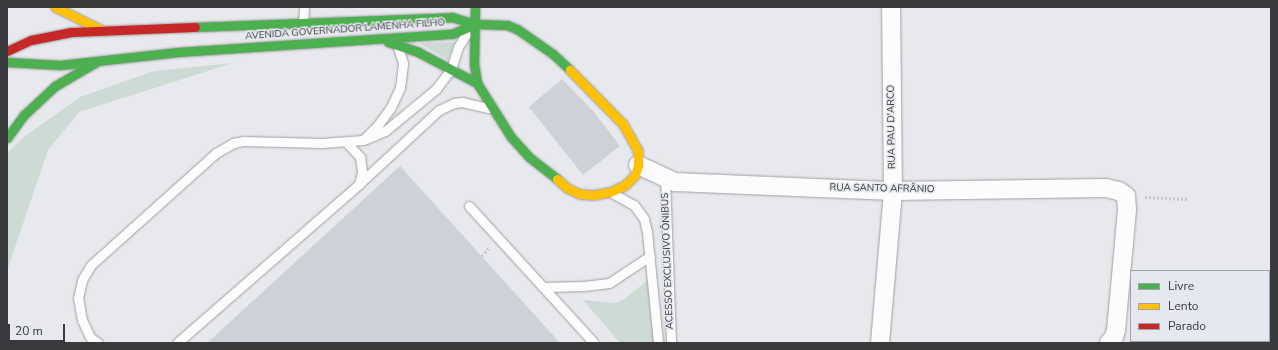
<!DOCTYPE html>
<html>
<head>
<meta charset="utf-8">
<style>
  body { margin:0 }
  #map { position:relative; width:1278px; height:350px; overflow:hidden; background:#e8e9ed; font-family:"Nunito Sans",sans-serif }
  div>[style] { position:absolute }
  .green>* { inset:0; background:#cedbd5 }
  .building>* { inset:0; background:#cfd1d8 }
  .path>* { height:2.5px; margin-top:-1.25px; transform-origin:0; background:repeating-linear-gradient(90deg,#c8c8c9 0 2px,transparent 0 4px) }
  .roads { filter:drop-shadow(0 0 1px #9f9fa2) drop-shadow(0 0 1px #9f9fa2) }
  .lane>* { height:9px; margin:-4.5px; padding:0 4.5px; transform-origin:4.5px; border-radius:4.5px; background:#fcfcfc }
  .street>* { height:18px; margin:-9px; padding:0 9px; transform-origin:9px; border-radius:9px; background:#fcfcfc }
  .fast>* { height:9px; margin:-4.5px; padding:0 4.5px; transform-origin:4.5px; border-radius:4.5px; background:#4caf50 }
  .slow>* { height:9px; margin:-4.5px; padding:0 4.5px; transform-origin:4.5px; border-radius:4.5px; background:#ffc107 }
  .jam>* { height:9px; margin:-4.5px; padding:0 4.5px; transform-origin:4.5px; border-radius:4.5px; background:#c62828 }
  span { translate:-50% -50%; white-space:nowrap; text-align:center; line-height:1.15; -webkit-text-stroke:3px #e6e8ef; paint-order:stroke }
  .street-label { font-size:10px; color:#393a3c }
  .frame { position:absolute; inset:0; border:8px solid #393a3c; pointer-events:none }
  .legend { position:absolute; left:1130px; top:270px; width:140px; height:72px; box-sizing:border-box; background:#e6e8ef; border:1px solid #a1a2a7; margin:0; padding:5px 7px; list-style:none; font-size:12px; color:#393a3c }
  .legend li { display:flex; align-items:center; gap:8px; height:20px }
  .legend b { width:20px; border:1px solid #a1a2a7 }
  .scale { position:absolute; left:8px; top:324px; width:57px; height:18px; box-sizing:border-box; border:2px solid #393a3c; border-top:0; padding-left:5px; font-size:12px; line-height:14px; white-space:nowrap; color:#393a3c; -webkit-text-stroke:3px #e6e8ef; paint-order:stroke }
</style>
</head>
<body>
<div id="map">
  <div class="green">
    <i style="clip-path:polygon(455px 42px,448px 60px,419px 43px)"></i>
    <i style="clip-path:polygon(233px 63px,79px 112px,48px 150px,7px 271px,7px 153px,25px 136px,80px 97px,154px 71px)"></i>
    <i style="clip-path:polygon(648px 280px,654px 343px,620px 343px,583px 300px,615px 303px,623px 300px)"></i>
  </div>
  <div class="building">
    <i style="clip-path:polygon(562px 79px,594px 112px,620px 146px,583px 175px,529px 107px)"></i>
    <i style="clip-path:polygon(400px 166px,560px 343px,207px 343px)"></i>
  </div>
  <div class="path">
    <i style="left:1145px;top:197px;width:43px;rotate:2.7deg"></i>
    <i style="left:482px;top:256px;width:11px;rotate:-52deg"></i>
  </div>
  <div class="roads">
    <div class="lane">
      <i style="left:303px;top:23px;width:16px;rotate:-86deg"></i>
      <i style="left:366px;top:139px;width:21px;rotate:-23deg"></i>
      <i style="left:385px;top:131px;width:66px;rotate:-39.5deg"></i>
      <i style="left:436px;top:89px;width:25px;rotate:-53deg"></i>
      <i style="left:451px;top:69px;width:23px;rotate:-72deg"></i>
      <i style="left:458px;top:47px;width:15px;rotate:-58deg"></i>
      <i style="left:346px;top:142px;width:21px;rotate:47deg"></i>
      <i style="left:360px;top:157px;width:15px;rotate:82deg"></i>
      <i style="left:362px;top:172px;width:12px;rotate:104deg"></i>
      <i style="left:665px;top:178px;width:165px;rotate:87.9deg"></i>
      <i style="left:612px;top:193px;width:25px;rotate:29deg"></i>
      <i style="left:634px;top:205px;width:17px;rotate:54deg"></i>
      <i style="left:644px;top:219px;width:13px;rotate:77deg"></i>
      <i style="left:647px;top:232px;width:112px;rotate:84.3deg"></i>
      <i style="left:469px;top:206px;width:185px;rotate:47.6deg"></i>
      <i style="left:543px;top:287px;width:41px;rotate:-1.4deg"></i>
      <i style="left:584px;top:286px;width:25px;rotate:-7deg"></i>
      <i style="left:609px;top:283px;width:49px;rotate:-33.4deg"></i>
      <i style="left:98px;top:343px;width:10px;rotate:-143deg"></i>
      <i style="left:90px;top:337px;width:19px;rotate:-115deg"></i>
      <i style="left:82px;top:320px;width:22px;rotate:-100deg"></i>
      <i style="left:78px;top:298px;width:18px;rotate:-77deg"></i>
      <i style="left:82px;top:280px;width:17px;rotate:-59deg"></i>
      <i style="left:91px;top:265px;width:168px;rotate:-41.9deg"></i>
      <i style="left:216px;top:153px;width:20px;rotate:-30deg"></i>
      <i style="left:233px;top:143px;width:10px;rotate:-11deg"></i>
      <i style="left:243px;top:141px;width:79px;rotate:1.5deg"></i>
      <i style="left:322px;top:143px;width:41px;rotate:-4.2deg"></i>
      <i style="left:363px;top:140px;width:21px;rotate:-45deg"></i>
      <i style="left:378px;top:125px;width:22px;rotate:-54deg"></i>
      <i style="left:391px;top:107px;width:21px;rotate:-65deg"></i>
      <i style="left:400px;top:88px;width:25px;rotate:-83deg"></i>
      <i style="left:403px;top:63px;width:16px;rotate:-108deg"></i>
      <i style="left:177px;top:343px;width:242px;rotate:-41.1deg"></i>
      <i style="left:359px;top:184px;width:109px;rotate:-42.8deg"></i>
      <i style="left:439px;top:110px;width:17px;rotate:-25deg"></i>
      <i style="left:454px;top:103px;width:8px;rotate:-7deg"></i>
      <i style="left:462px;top:102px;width:27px;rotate:13deg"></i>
    </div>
    <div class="street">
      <i style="left:638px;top:165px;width:41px;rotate:24.7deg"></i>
      <i style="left:675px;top:182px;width:218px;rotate:2.4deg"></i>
      <i style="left:893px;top:191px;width:213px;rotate:-0.8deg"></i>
      <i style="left:1106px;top:188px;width:13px;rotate:13deg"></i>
      <i style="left:1119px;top:191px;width:9px;rotate:36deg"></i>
      <i style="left:1126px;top:196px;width:14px;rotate:86deg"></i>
      <i style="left:1127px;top:210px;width:121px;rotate:95.2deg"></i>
      <i style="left:1116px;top:330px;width:7px;rotate:106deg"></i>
      <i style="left:1114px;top:337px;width:8px;rotate:130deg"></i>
      <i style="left:880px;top:343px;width:153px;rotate:-85.1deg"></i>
      <i style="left:893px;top:191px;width:184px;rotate:-90.6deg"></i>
    </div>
    <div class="fast">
      <i style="left:475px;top:7px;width:57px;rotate:91deg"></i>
      <i style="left:474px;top:64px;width:19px;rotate:81deg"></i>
      <i style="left:477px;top:83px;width:64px;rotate:57.8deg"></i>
      <i style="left:511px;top:137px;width:27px;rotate:48deg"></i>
      <i style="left:529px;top:157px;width:36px;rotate:38deg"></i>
      <i style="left:195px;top:27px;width:257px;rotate:-2.2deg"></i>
      <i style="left:452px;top:17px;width:24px;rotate:17deg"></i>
      <i style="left:475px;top:24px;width:32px;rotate:2deg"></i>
      <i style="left:507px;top:25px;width:11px;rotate:22deg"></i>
      <i style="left:517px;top:29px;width:44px;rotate:34.8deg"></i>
      <i style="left:553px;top:54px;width:23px;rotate:43deg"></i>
      <i style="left:388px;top:42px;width:32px;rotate:18deg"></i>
      <i style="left:418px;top:52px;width:67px;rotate:27.7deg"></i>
      <i style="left:7px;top:62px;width:53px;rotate:3.2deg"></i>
      <i style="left:60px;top:65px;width:119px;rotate:-6.3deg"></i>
      <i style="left:178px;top:52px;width:275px;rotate:-3.8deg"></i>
      <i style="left:452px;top:34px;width:25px;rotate:-23deg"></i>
      <i style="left:7px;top:138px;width:29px;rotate:-54deg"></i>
      <i style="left:24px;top:115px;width:42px;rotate:-43.1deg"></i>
      <i style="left:55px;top:86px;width:48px;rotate:-30.3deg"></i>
    </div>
    <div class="slow">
      <i style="left:55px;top:7px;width:55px;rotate:26.1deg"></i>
      <i style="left:557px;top:179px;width:13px;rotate:42deg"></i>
      <i style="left:567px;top:188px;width:14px;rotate:25deg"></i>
      <i style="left:580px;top:194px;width:14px;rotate:4deg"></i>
      <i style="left:594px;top:195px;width:16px;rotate:-11deg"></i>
      <i style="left:610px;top:192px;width:17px;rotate:-25deg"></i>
      <i style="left:625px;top:185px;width:14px;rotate:-45deg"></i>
      <i style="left:635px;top:175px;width:10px;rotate:-73deg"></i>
      <i style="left:638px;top:165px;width:14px;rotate:-90deg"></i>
      <i style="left:638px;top:151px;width:31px;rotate:-119deg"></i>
      <i style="left:623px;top:124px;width:76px;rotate:-134.5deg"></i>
    </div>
    <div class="jam">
      <i style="left:7px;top:51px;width:26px;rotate:-25deg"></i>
      <i style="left:31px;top:40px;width:41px;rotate:-11.3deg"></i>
      <i style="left:71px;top:32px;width:124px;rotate:-2.3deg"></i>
    </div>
  </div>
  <div class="street-label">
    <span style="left:345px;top:30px;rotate:-4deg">AVENIDA GOVERNADOR LAMENHA FILHO</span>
    <span style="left:892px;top:127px;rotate:-91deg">RUA PAU D'ARCO</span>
    <span style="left:882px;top:189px;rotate:1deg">RUA SANTO AFRÂNIO</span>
    <span style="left:668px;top:261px;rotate:-92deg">ACESSO EXCLUSIVO ÔNIBUS</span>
  </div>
  <div class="frame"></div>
  <ul class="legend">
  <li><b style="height:5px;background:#4caf50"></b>Livre</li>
  <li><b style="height:5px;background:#ffc107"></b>Lento</li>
  <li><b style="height:5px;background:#c62828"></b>Parado</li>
  </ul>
  <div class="scale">20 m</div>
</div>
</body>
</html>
